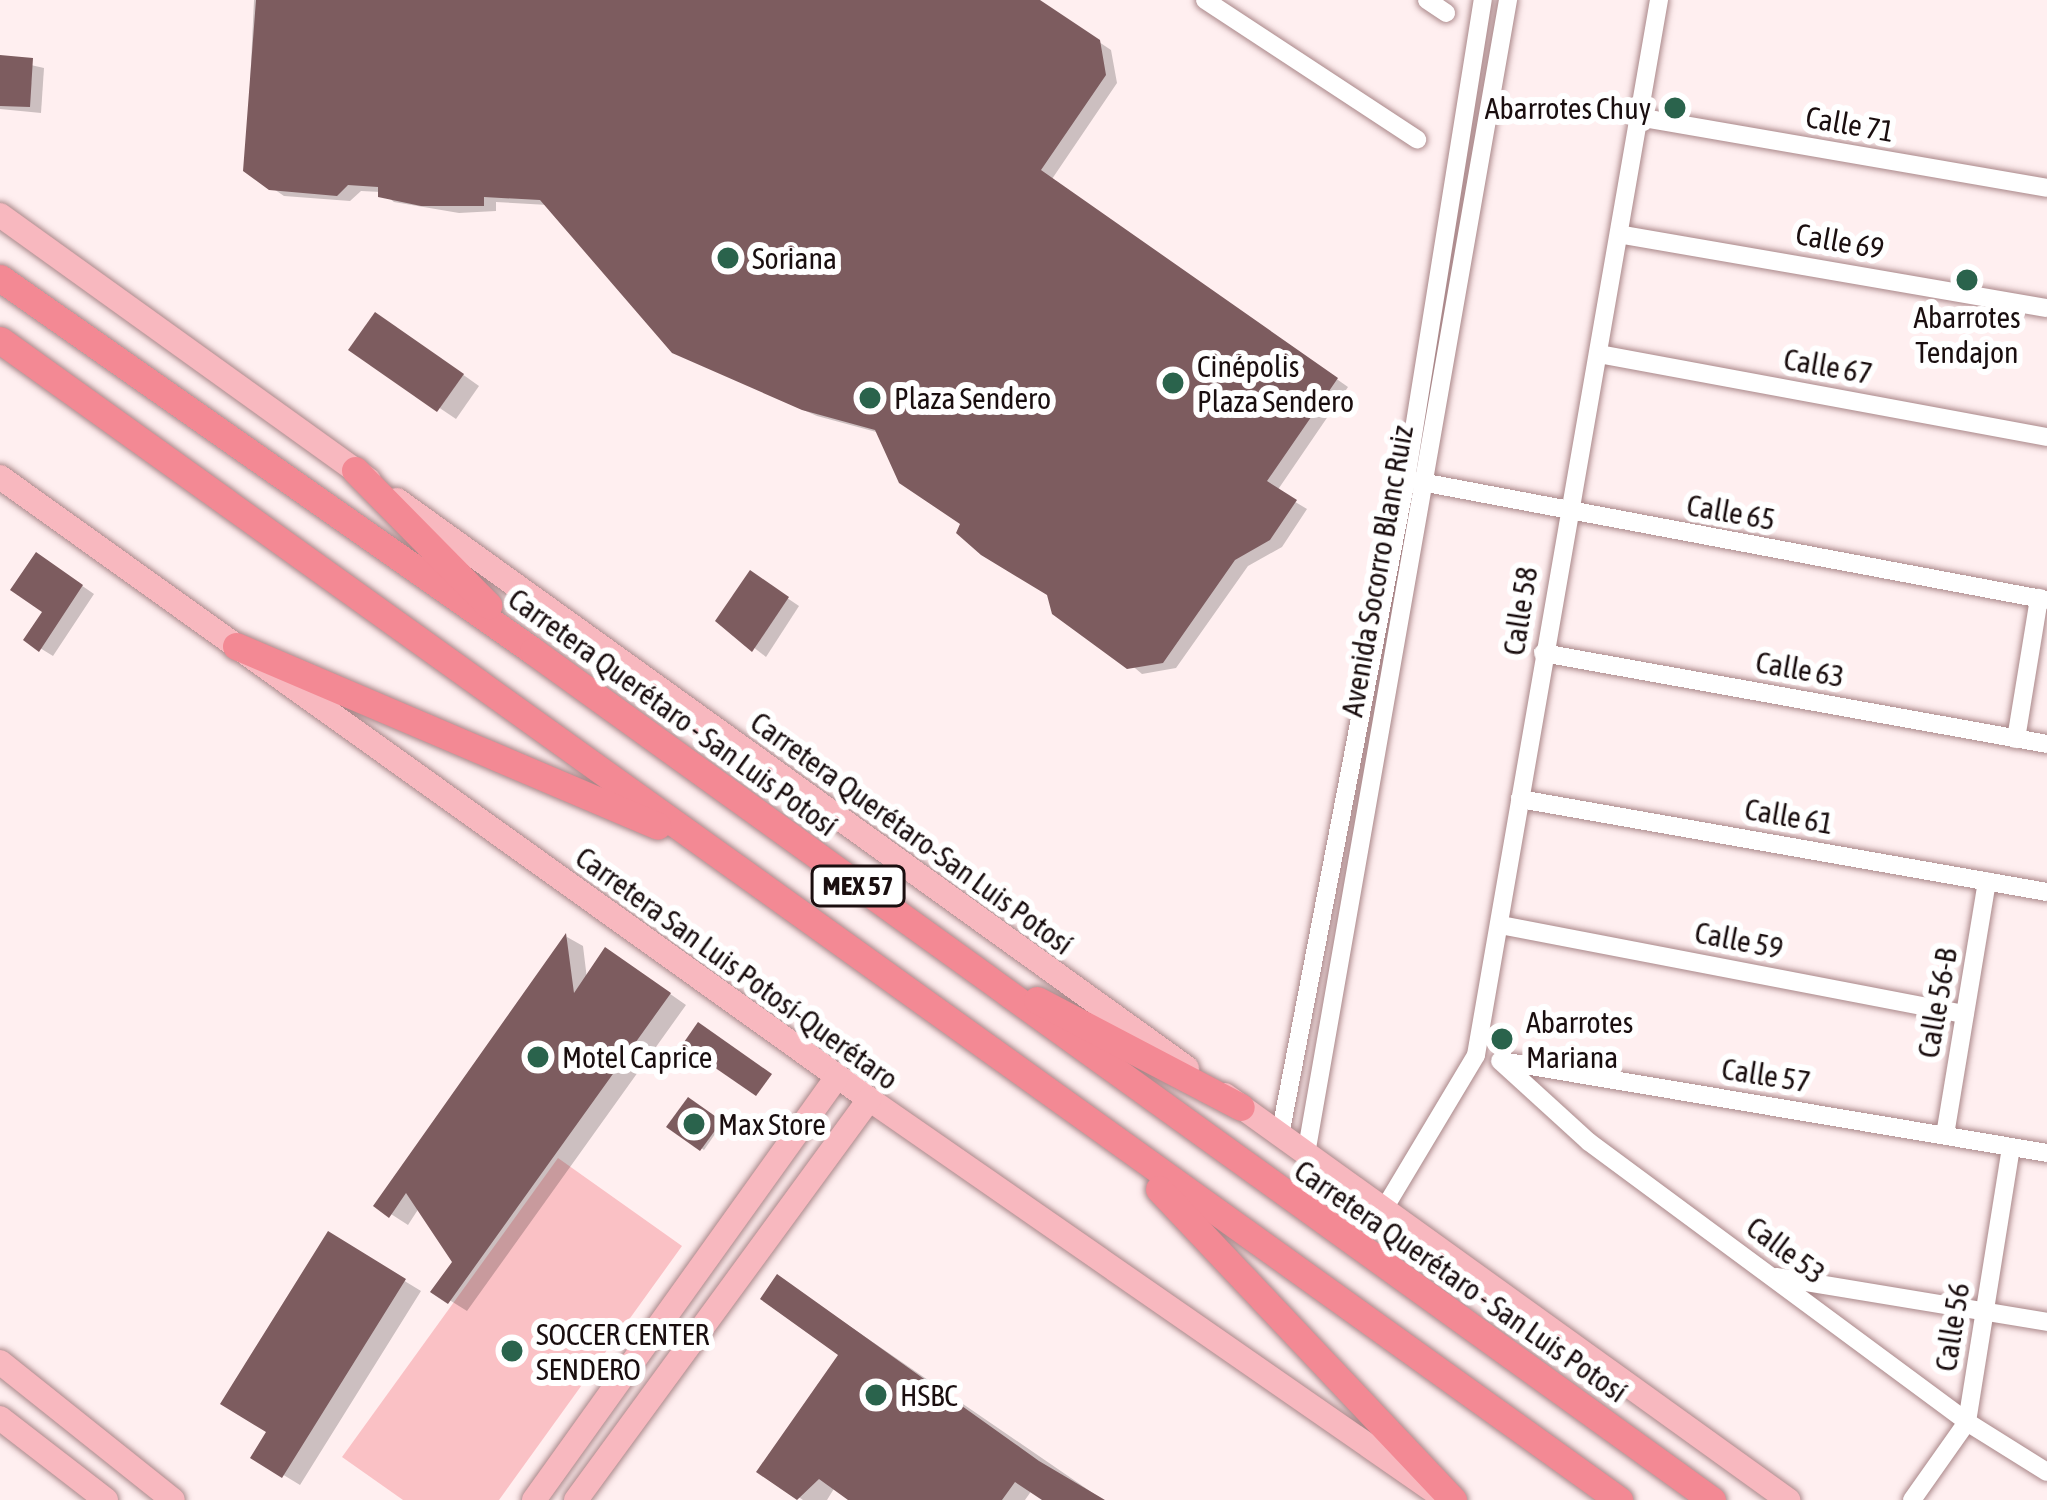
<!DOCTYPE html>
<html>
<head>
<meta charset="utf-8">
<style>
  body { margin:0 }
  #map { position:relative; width:2047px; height:1500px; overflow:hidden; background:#ffeff0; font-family:"Asap Condensed",sans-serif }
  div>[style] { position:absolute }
  .green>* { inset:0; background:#fac1c5 }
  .shadow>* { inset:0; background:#0003 }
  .building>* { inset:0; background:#7d5c5f }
  .roads { filter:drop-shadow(0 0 3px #aa8789) drop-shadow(0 0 3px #aa8789) }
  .minor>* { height:18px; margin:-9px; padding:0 9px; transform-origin:9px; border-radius:9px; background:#fff }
  .major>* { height:24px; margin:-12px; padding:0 12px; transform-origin:12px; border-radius:12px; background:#f8b8bf }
  .highway>* { height:27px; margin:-13.5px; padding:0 13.5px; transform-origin:13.5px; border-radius:13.5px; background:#f38994 }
  .dots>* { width:33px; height:33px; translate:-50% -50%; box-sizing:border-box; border:6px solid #fff; border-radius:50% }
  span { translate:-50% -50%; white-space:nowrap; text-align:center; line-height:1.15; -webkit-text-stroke:12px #fff; paint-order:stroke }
  .shield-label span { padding:3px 9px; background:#fff; border:3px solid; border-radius:9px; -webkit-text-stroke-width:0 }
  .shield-label { font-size:27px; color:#1a0e0f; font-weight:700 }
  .poi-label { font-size:30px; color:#1a0e0f }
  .right { translate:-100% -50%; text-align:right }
  .left { translate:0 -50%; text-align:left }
  .street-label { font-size:30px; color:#1a0e0f }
</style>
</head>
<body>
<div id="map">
  <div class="green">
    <i style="clip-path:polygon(558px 1158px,682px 1246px,499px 1500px,403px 1500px,342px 1457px)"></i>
  </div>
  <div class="shadow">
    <i style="clip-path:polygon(254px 0,1036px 0,1111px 50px,1117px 83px,1052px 179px,1348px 387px,1277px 491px,1307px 509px,1282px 547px,1248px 566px,1176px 668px,1142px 674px,964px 523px,880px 433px,817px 416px,688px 359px,548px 205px,496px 202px,496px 211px,459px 213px,394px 202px,381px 192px,361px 191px,350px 201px,284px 196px,246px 170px)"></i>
    <i style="clip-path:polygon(0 58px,44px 68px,41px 113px,0 109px)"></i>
    <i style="clip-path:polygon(393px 325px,479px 386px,456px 419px,352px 349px)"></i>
    <i style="clip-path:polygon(49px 563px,94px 594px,53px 656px,27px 640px,46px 611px)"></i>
    <i style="clip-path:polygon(762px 581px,799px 606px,766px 657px,719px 620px)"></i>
    <i style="clip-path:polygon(567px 937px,583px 946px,587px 979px,623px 961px,686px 1005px,467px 1311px,435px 1291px,455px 1263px,419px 1208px,408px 1225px,377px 1205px)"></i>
    <i style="clip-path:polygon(689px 1101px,722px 1124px,704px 1150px,671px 1127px)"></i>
    <i style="clip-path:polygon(329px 1235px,421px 1291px,300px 1485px,254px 1457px,270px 1431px)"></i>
    <i style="clip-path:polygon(794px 1288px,1103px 1500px,1048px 1500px,1032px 1490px,1025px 1500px,854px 1500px,835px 1487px,827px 1500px,803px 1500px,760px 1471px,842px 1354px)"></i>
  </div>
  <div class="building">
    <i style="clip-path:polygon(256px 0,1040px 0,1100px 40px,1106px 75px,1041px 170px,1338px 378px,1267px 481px,1297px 500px,1270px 540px,1235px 560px,1163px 663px,1127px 669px,1052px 614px,1047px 595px,981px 555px,956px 533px,960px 524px,899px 483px,875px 430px,802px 410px,672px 353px,540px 200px,484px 197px,484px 206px,421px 206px,378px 197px,378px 187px,348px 185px,337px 196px,269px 190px,243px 171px)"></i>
    <i style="clip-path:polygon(0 55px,33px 58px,30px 107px,0 106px)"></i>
    <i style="clip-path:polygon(375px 312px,464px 374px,437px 412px,348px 350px)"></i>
    <i style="clip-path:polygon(36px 552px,83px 585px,39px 652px,23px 640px,42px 612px,10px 590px)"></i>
    <i style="clip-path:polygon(750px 570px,789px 597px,752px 652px,715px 621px)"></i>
    <i style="clip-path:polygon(566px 933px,574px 993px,605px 947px,671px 993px,448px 1304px,430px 1292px,452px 1262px,406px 1193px,389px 1218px,373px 1206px)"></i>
    <i style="clip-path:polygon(698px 1022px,772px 1074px,756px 1096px,682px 1045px)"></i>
    <i style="clip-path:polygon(688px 1097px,722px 1121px,700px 1151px,666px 1127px)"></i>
    <i style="clip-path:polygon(328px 1231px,406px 1279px,282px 1478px,250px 1458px,266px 1432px,220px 1404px)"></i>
    <i style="clip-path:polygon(777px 1274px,1039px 1461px,1105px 1500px,1042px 1500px,1015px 1482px,1002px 1500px,848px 1500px,819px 1479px,797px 1500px,756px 1472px,838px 1355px,760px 1299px)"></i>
  </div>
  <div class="roads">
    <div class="minor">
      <i style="left:1205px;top:0;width:254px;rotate:33.3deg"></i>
      <i style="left:1427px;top:0;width:23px;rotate:34deg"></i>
      <i style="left:1643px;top:118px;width:410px;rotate:9.8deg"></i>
      <i style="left:1623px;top:235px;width:430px;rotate:9.8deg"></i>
      <i style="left:1599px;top:354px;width:456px;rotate:10.5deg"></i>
      <i style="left:1416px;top:481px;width:642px;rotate:10.68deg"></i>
      <i style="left:1543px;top:653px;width:512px;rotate:10.23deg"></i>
      <i style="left:2016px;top:739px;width:143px;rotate:-80.7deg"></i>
      <i style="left:1520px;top:799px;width:535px;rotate:10.01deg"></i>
      <i style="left:1501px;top:925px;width:472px;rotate:10.9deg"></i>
      <i style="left:1500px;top:1061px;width:120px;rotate:42.3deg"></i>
      <i style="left:1589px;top:1142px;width:470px;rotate:36.5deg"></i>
      <i style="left:1967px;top:1422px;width:94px;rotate:32deg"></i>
      <i style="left:1501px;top:1061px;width:554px;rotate:9.56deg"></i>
      <i style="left:1280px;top:1135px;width:668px;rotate:-79.13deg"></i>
      <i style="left:1406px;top:479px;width:485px;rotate:-80.9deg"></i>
      <i style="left:1945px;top:1135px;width:257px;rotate:-80.6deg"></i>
      <i style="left:1306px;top:1154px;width:1172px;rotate:-80.07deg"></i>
      <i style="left:1384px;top:1209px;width:179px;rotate:-59.1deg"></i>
      <i style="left:1476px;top:1055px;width:1071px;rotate:-80.16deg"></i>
      <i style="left:1776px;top:1277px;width:275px;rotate:9.4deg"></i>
      <i style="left:1912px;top:1500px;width:95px;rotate:-54.8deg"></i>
      <i style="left:1967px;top:1422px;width:278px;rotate:-80.9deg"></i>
    </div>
    <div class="major">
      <i style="left:0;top:215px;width:454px;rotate:35.7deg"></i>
      <i style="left:0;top:477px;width:1069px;rotate:35.59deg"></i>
      <i style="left:869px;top:1099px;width:693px;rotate:34.77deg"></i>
      <i style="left:397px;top:500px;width:973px;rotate:35.72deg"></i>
      <i style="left:1225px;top:1095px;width:694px;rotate:35.73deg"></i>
      <i style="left:0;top:1362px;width:221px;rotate:38.6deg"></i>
      <i style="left:0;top:1418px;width:134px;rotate:37.7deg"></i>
      <i style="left:534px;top:1500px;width:520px;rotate:-54.39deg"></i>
      <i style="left:576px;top:1500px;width:497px;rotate:-53.8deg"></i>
    </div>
    <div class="highway">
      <i style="left:0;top:278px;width:651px;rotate:34.98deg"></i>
      <i style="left:533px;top:651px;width:1453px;rotate:35.76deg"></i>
      <i style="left:0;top:340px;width:1992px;rotate:35.62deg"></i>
      <i style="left:355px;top:470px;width:190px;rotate:45.4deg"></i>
      <i style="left:236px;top:646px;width:458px;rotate:23.1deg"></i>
      <i style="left:1037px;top:1000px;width:230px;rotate:27.7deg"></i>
      <i style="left:1159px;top:1189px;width:428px;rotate:46.6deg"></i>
    </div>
  </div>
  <div class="dots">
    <i style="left:1675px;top:108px;background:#2a634c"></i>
    <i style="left:728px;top:258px;background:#2a634c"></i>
    <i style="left:1967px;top:280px;background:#2a634c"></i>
    <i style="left:1173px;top:383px;background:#2a634c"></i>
    <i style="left:870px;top:398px;background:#2a634c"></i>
    <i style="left:1502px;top:1039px;background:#2a634c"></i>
    <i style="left:538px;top:1057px;background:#2a634c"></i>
    <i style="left:694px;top:1124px;background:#2a634c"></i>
    <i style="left:512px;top:1351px;background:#2a634c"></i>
    <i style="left:876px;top:1395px;background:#2a634c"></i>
  </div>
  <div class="shield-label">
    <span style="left:858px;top:886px">MEX 57</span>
  </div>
  <div class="poi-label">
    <span class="right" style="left:1651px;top:108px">Abarrotes Chuy</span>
    <span class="left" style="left:752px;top:258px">Soriana</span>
    <span style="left:1967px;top:334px">Abarrotes<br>Tendajon</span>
    <span class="left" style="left:1197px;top:383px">Cinépolis<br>Plaza Sendero</span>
    <span class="left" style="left:894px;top:398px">Plaza Sendero</span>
    <span class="left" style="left:1526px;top:1039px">Abarrotes<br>Mariana</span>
    <span class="left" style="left:562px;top:1057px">Motel Caprice</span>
    <span class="left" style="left:718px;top:1124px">Max Store</span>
    <span class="left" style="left:536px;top:1351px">SOCCER CENTER<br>SENDERO</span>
    <span class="left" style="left:900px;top:1395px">HSBC</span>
  </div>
  <div class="street-label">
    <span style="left:1850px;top:124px;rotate:10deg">Calle 71</span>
    <span style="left:1840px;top:241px;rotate:10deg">Calle 69</span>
    <span style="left:1828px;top:366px;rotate:10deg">Calle 67</span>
    <span style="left:1731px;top:512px;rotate:10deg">Calle 65</span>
    <span style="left:1377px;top:571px;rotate:-80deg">Avenida Socorro Blanc Ruiz</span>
    <span style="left:1520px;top:611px;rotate:-81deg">Calle 58</span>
    <span style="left:1800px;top:669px;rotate:10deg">Calle 63</span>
    <span style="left:673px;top:712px;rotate:36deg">Carretera Querétaro - San Luis Potosí</span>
    <span style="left:1789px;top:816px;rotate:10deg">Calle 61</span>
    <span style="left:912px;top:833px;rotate:36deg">Carretera Querétaro-San Luis Potosí</span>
    <span style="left:1739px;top:940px;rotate:11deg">Calle 59</span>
    <span style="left:737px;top:968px;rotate:36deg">Carretera San Luis Potosí-Querétaro</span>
    <span style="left:1937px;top:1003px;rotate:-80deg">Calle 56-B</span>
    <span style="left:1766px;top:1075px;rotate:9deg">Calle 57</span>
    <span style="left:1786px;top:1250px;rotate:37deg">Calle 53</span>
    <span style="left:1461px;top:1281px;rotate:35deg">Carretera Querétaro - San Luis Potosí</span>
    <span style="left:1952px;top:1327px;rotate:-81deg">Calle 56</span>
  </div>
</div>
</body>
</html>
